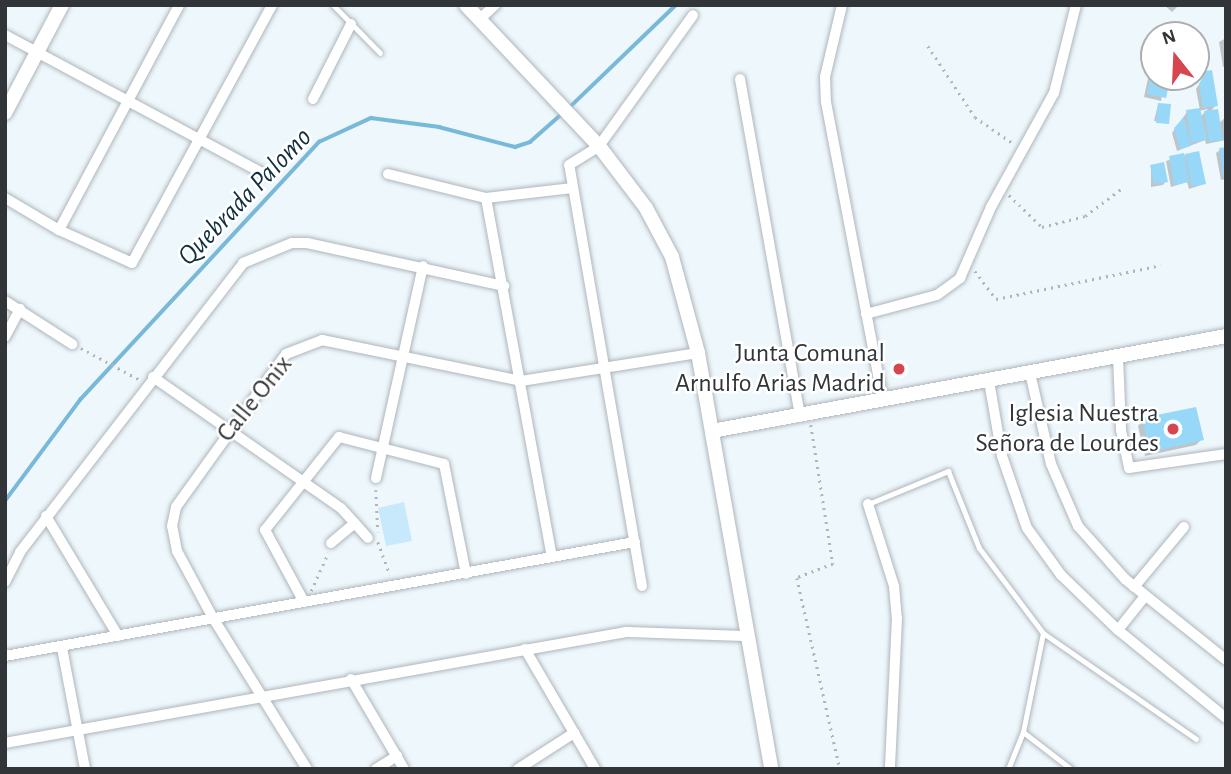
<!DOCTYPE html>
<html>
<head>
<meta charset="utf-8">
<style>
  body { margin:0 }
  #map { position:relative; width:1231px; height:774px; overflow:hidden; background:#eef7fc; font-family:"Alegreya Sans",sans-serif }
  div>[style] { position:absolute }
  .green>* { inset:0; background:#c8e9fb }
  .shadow>* { inset:0; background:#0003 }
  .stream>* { height:3.5px; margin:-1.75px; padding:0 1.75px; transform-origin:1.75px; border-radius:1.75px; background:#78b8d9 }
  .building>* { inset:0; background:#97d8f9 }
  .path>* { height:2.5px; margin-top:-1.25px; transform-origin:0; background:repeating-linear-gradient(90deg,#afb6ba 0 2px,transparent 0 7px) }
  .roads { filter:drop-shadow(0 0 2px #aeb6bb) drop-shadow(0 0 2px #aeb6bb) }
  .service>* { height:5px; margin:-2.5px; padding:0 2.5px; transform-origin:2.5px; border-radius:2.5px; background:#fff }
  .minor>* { height:10px; margin:-5px; padding:0 5px; transform-origin:5px; border-radius:5px; background:#fff }
  .tertiary>* { height:14px; margin:-7px; padding:0 7px; transform-origin:7px; border-radius:7px; background:#fff }
  .dots>* { width:19px; height:19px; translate:-50% -50%; box-sizing:border-box; border:4px solid #fff; border-radius:50% }
  span { translate:-50% -50%; white-space:nowrap; text-align:center; line-height:1.15; -webkit-text-stroke:5px #fff; paint-order:stroke }
  .poi-label { font-size:26px; color:#313537 }
  .right { translate:-100% -50%; text-align:right }
  .street-label { font-size:26px; color:#313537 }
  .water-label { font-size:28px; color:#102f3d; font-style:italic }
  .frame { position:absolute; inset:0; border:7px solid #313537; pointer-events:none }
  .north { position:absolute; left:1140px; top:21px; width:70px; height:70px; box-sizing:border-box; background:#fff; border:2px solid #adaeaf; border-radius:50%; rotate:342deg; font-size:19px; font-weight:700; line-height:28px; text-align:center; color:#313537 }
  .north::after { content:''; display:block; margin:auto; width:24px; height:32px; background:#d6464e; clip-path:polygon(50% 0,100% 100%,50% 72%,0 100%) }
</style>
</head>
<body>
<div id="map">
  <div class="green">
    <i style="clip-path:polygon(404px 502px,412px 541px,386px 546px,378px 508px)"></i>
  </div>
  <div class="shadow">
    <i style="clip-path:polygon(1164px 5px,1179px 5px,1172px 12px)"></i>
    <i style="clip-path:polygon(1226px 38px,1226px 66px,1223px 67px,1219px 42px)"></i>
    <i style="clip-path:polygon(1154px 50px,1154px 77px,1165px 77px,1161px 101px,1144px 97px)"></i>
    <i style="clip-path:polygon(evenodd,1207px 72px,1216px 105px,1210px 112px,1219px 123px,1226px 117px,1226px 140px,1206px 144px,1205px 140px,1177px 151px,1172px 133px,1187px 112px,1200px 110px,1196px 89px,1207px 72px,1208px 109px,1200px 117px,1199px 111px,1208px 109px)"></i>
    <i style="clip-path:polygon(1176px 77px,1195px 77px,1187px 88px,1174px 81px)"></i>
    <i style="clip-path:polygon(1158px 105px,1167px 122px,1154px 121px)"></i>
    <i style="clip-path:polygon(1220px 150px,1226px 179px,1221px 180px,1216px 153px)"></i>
    <i style="clip-path:polygon(1186px 155px,1204px 184px,1189px 189px,1187px 182px,1171px 187px,1166px 161px)"></i>
    <i style="clip-path:polygon(1151px 166px,1166px 181px,1163px 185px,1151px 187px)"></i>
    <i style="clip-path:polygon(1143px 420px,1202px 439px,1196px 445px,1145px 456px,1138px 426px)"></i>
  </div>
  <div class="stream">
    <i style="left:569px;top:108px;width:149px;rotate:-43.9deg"></i>
    <i style="left:5px;top:501px;width:126px;rotate:-53.4deg"></i>
    <i style="left:80px;top:400px;width:352px;rotate:-47.2deg"></i>
    <i style="left:319px;top:142px;width:57px;rotate:-24.8deg"></i>
    <i style="left:371px;top:118px;width:69px;rotate:7.5deg"></i>
    <i style="left:439px;top:127px;width:79px;rotate:14.7deg"></i>
    <i style="left:515px;top:147px;width:16px;rotate:-18deg"></i>
    <i style="left:530px;top:142px;width:44px;rotate:-41.3deg"></i>
  </div>
  <div class="building">
    <i style="clip-path:polygon(1153px 65px,1154px 77px,1170px 80px,1166px 98px,1147px 94px)"></i>
    <i style="clip-path:polygon(1196px 69px,1200px 71px,1192px 86px,1175px 77px,1196px 77px)"></i>
    <i style="clip-path:polygon(1212px 70px,1218px 106px,1203px 108px,1199px 84px,1206px 71px)"></i>
    <i style="clip-path:polygon(1158px 103px,1171px 104px,1169px 124px,1156px 123px)"></i>
    <i style="clip-path:polygon(1200px 108px,1207px 140px,1191px 143px,1186px 110px)"></i>
    <i style="clip-path:polygon(1218px 109px,1223px 140px,1209px 142px,1204px 111px)"></i>
    <i style="clip-path:polygon(1184px 117px,1191px 146px,1180px 149px,1174px 128px)"></i>
    <i style="clip-path:polygon(1226px 147px,1226px 180px,1224px 180px,1219px 148px)"></i>
    <i style="clip-path:polygon(1199px 151px,1206px 184px,1192px 187px,1185px 154px)"></i>
    <i style="clip-path:polygon(1184px 153px,1189px 182px,1174px 185px,1169px 156px)"></i>
    <i style="clip-path:polygon(1164px 162px,1168px 182px,1154px 184px,1150px 165px)"></i>
    <i style="clip-path:polygon(1196px 407px,1204px 440px,1150px 452px,1142px 418px)"></i>
  </div>
  <div class="path">
    <i style="left:928px;top:46px;width:85px;rotate:56.5deg"></i>
    <i style="left:975px;top:117px;width:47px;rotate:34.7deg"></i>
    <i style="left:1009px;top:195px;width:46px;rotate:44.1deg"></i>
    <i style="left:1042px;top:227px;width:44px;rotate:-14.3deg"></i>
    <i style="left:1085px;top:216px;width:45px;rotate:-36.9deg"></i>
    <i style="left:975px;top:271px;width:35px;rotate:53deg"></i>
    <i style="left:996px;top:299px;width:168px;rotate:-11.6deg"></i>
    <i style="left:81px;top:348px;width:67px;rotate:28.5deg"></i>
    <i style="left:811px;top:425px;width:141px;rotate:81deg"></i>
    <i style="left:833px;top:564px;width:39px;rotate:159deg"></i>
    <i style="left:797px;top:578px;width:196px;rotate:77.3deg"></i>
    <i style="left:376px;top:490px;width:42px;rotate:87.3deg"></i>
    <i style="left:378px;top:542px;width:35px;rotate:70deg"></i>
    <i style="left:311px;top:591px;width:42px;rotate:-65.9deg"></i>
  </div>
  <div class="roads">
    <div class="service">
      <i style="left:333px;top:5px;width:67px;rotate:45.6deg"></i>
      <i style="left:868px;top:504px;width:87px;rotate:-22.4deg"></i>
      <i style="left:948px;top:471px;width:83px;rotate:68.1deg"></i>
      <i style="left:979px;top:548px;width:106px;rotate:53deg"></i>
      <i style="left:1043px;top:633px;width:186px;rotate:34.7deg"></i>
      <i style="left:1023px;top:732px;width:61px;rotate:37.6deg"></i>
      <i style="left:1008px;top:769px;width:40px;rotate:-68deg"></i>
      <i style="left:1023px;top:732px;width:101px;rotate:-78.6deg"></i>
    </div>
    <div class="minor">
      <i style="left:842px;top:5px;width:74px;rotate:103.3deg"></i>
      <i style="left:825px;top:77px;width:25px;rotate:88deg"></i>
      <i style="left:826px;top:102px;width:304px;rotate:79.2deg"></i>
      <i style="left:480px;top:19px;width:21px;rotate:-43deg"></i>
      <i style="left:5px;top:35px;width:294px;rotate:28.2deg"></i>
      <i style="left:740px;top:79px;width:342px;rotate:79.9deg"></i>
      <i style="left:313px;top:99px;width:84px;rotate:-63.1deg"></i>
      <i style="left:388px;top:174px;width:101px;rotate:13.8deg"></i>
      <i style="left:486px;top:198px;width:87px;rotate:-6.6deg"></i>
      <i style="left:5px;top:198px;width:63px;rotate:30.7deg"></i>
      <i style="left:59px;top:230px;width:80px;rotate:24.3deg"></i>
      <i style="left:132px;top:263px;width:294px;rotate:-61.5deg"></i>
      <i style="left:486px;top:198px;width:364px;rotate:79.6deg"></i>
      <i style="left:59px;top:230px;width:255px;rotate:-61.9deg"></i>
      <i style="left:5px;top:301px;width:80px;rotate:32.7deg"></i>
      <i style="left:866px;top:314px;width:73px;rotate:-15deg"></i>
      <i style="left:937px;top:295px;width:29px;rotate:-36deg"></i>
      <i style="left:960px;top:278px;width:77px;rotate:-66.4deg"></i>
      <i style="left:991px;top:207px;width:130px;rotate:-61.1deg"></i>
      <i style="left:1054px;top:93px;width:91px;rotate:-76deg"></i>
      <i style="left:5px;top:337px;width:32px;rotate:-62deg"></i>
      <i style="left:1118px;top:357px;width:73px;rotate:87.6deg"></i>
      <i style="left:1121px;top:430px;width:39px;rotate:78deg"></i>
      <i style="left:1129px;top:468px;width:98px;rotate:-8.2deg"></i>
      <i style="left:1030px;top:373px;width:93px;rotate:77deg"></i>
      <i style="left:1051px;top:464px;width:68px;rotate:66.5deg"></i>
      <i style="left:1078px;top:526px;width:71px;rotate:48.4deg"></i>
      <i style="left:1125px;top:579px;width:129px;rotate:38.7deg"></i>
      <i style="left:153px;top:377px;width:229px;rotate:34.9deg"></i>
      <i style="left:341px;top:508px;width:40px;rotate:48deg"></i>
      <i style="left:989px;top:381px;width:76px;rotate:80.2deg"></i>
      <i style="left:1002px;top:456px;width:76px;rotate:70.9deg"></i>
      <i style="left:1027px;top:528px;width:58px;rotate:54.1deg"></i>
      <i style="left:1061px;top:575px;width:79px;rotate:44deg"></i>
      <i style="left:1118px;top:630px;width:139px;rotate:39.2deg"></i>
      <i style="left:376px;top:478px;width:217px;rotate:-77.5deg"></i>
      <i style="left:868px;top:504px;width:86px;rotate:72.4deg"></i>
      <i style="left:894px;top:586px;width:32px;rotate:85deg"></i>
      <i style="left:897px;top:618px;width:151px;rotate:92.7deg"></i>
      <i style="left:46px;top:516px;width:140px;rotate:59deg"></i>
      <i style="left:331px;top:543px;width:31px;rotate:-40deg"></i>
      <i style="left:5px;top:582px;width:34px;rotate:-63deg"></i>
      <i style="left:20px;top:552px;width:365px;rotate:-52.3deg"></i>
      <i style="left:243px;top:263px;width:53px;rotate:-22.2deg"></i>
      <i style="left:292px;top:243px;width:15px"></i>
      <i style="left:307px;top:243px;width:202px;rotate:12.3deg"></i>
      <i style="left:642px;top:586px;width:427px;rotate:-99.8deg"></i>
      <i style="left:569px;top:165px;width:36px;rotate:-32deg"></i>
      <i style="left:599px;top:146px;width:161px;rotate:-54.3deg"></i>
      <i style="left:1134px;top:587px;width:78px;rotate:-50.2deg"></i>
      <i style="left:304px;top:602px;width:82px;rotate:-118.4deg"></i>
      <i style="left:265px;top:530px;width:119px;rotate:-51.5deg"></i>
      <i style="left:339px;top:437px;width:108px;rotate:14.4deg"></i>
      <i style="left:444px;top:464px;width:112px;rotate:78.7deg"></i>
      <i style="left:1118px;top:630px;width:43px;rotate:-51.5deg"></i>
      <i style="left:62px;top:648px;width:123px;rotate:79.2deg"></i>
      <i style="left:525px;top:649px;width:139px;rotate:59.7deg"></i>
      <i style="left:5px;top:656px;width:640px;rotate:-10.26deg"></i>
      <i style="left:351px;top:679px;width:104px;rotate:59.5deg"></i>
      <i style="left:5px;top:743px;width:631px;rotate:-10.13deg"></i>
      <i style="left:626px;top:632px;width:120px;rotate:1.9deg"></i>
      <i style="left:307px;top:769px;width:178px;rotate:-121.9deg"></i>
      <i style="left:213px;top:618px;width:76px;rotate:-118.2deg"></i>
      <i style="left:177px;top:551px;width:25px;rotate:-101deg"></i>
      <i style="left:172px;top:526px;width:19px;rotate:-78deg"></i>
      <i style="left:176px;top:507px;width:188px;rotate:-54.3deg"></i>
      <i style="left:286px;top:354px;width:39px;rotate:-21deg"></i>
      <i style="left:322px;top:340px;width:203px;rotate:11.6deg"></i>
      <i style="left:521px;top:381px;width:179px;rotate:-9deg"></i>
      <i style="left:376px;top:769px;width:25px;rotate:-32deg"></i>
      <i style="left:518px;top:769px;width:67px;rotate:-32.7deg"></i>
    </div>
    <div class="tertiary">
      <i style="left:466px;top:5px;width:194px;rotate:46.7deg"></i>
      <i style="left:599px;top:146px;width:78px;rotate:52.8deg"></i>
      <i style="left:646px;top:208px;width:55px;rotate:62deg"></i>
      <i style="left:672px;top:257px;width:99px;rotate:74.8deg"></i>
      <i style="left:698px;top:353px;width:422px;rotate:80deg"></i>
      <i style="left:5px;top:113px;width:122px;rotate:-62.2deg"></i>
      <i style="left:712px;top:431px;width:523px;rotate:-10.47deg"></i>
    </div>
  </div>
  <div class="dots">
    <i style="left:899px;top:369px;background:#d6464e"></i>
    <i style="left:1173px;top:429px;background:#d6464e"></i>
  </div>
  <div class="poi-label">
    <span class="right" style="left:885px;top:369px">Junta Comunal<br>Arnulfo Arias Madrid</span>
    <span class="right" style="left:1159px;top:429px">Iglesia Nuestra<br>Señora de Lourdes</span>
  </div>
  <div class="street-label">
    <span style="left:255px;top:399px;rotate:-51deg">Calle Onix</span>
  </div>
  <div class="water-label">
    <span style="left:245px;top:197px;rotate:-46deg">Quebrada Palomo</span>
  </div>
  <div class="frame"></div>
  <div class="north">N</div>
</div>
</body>
</html>
